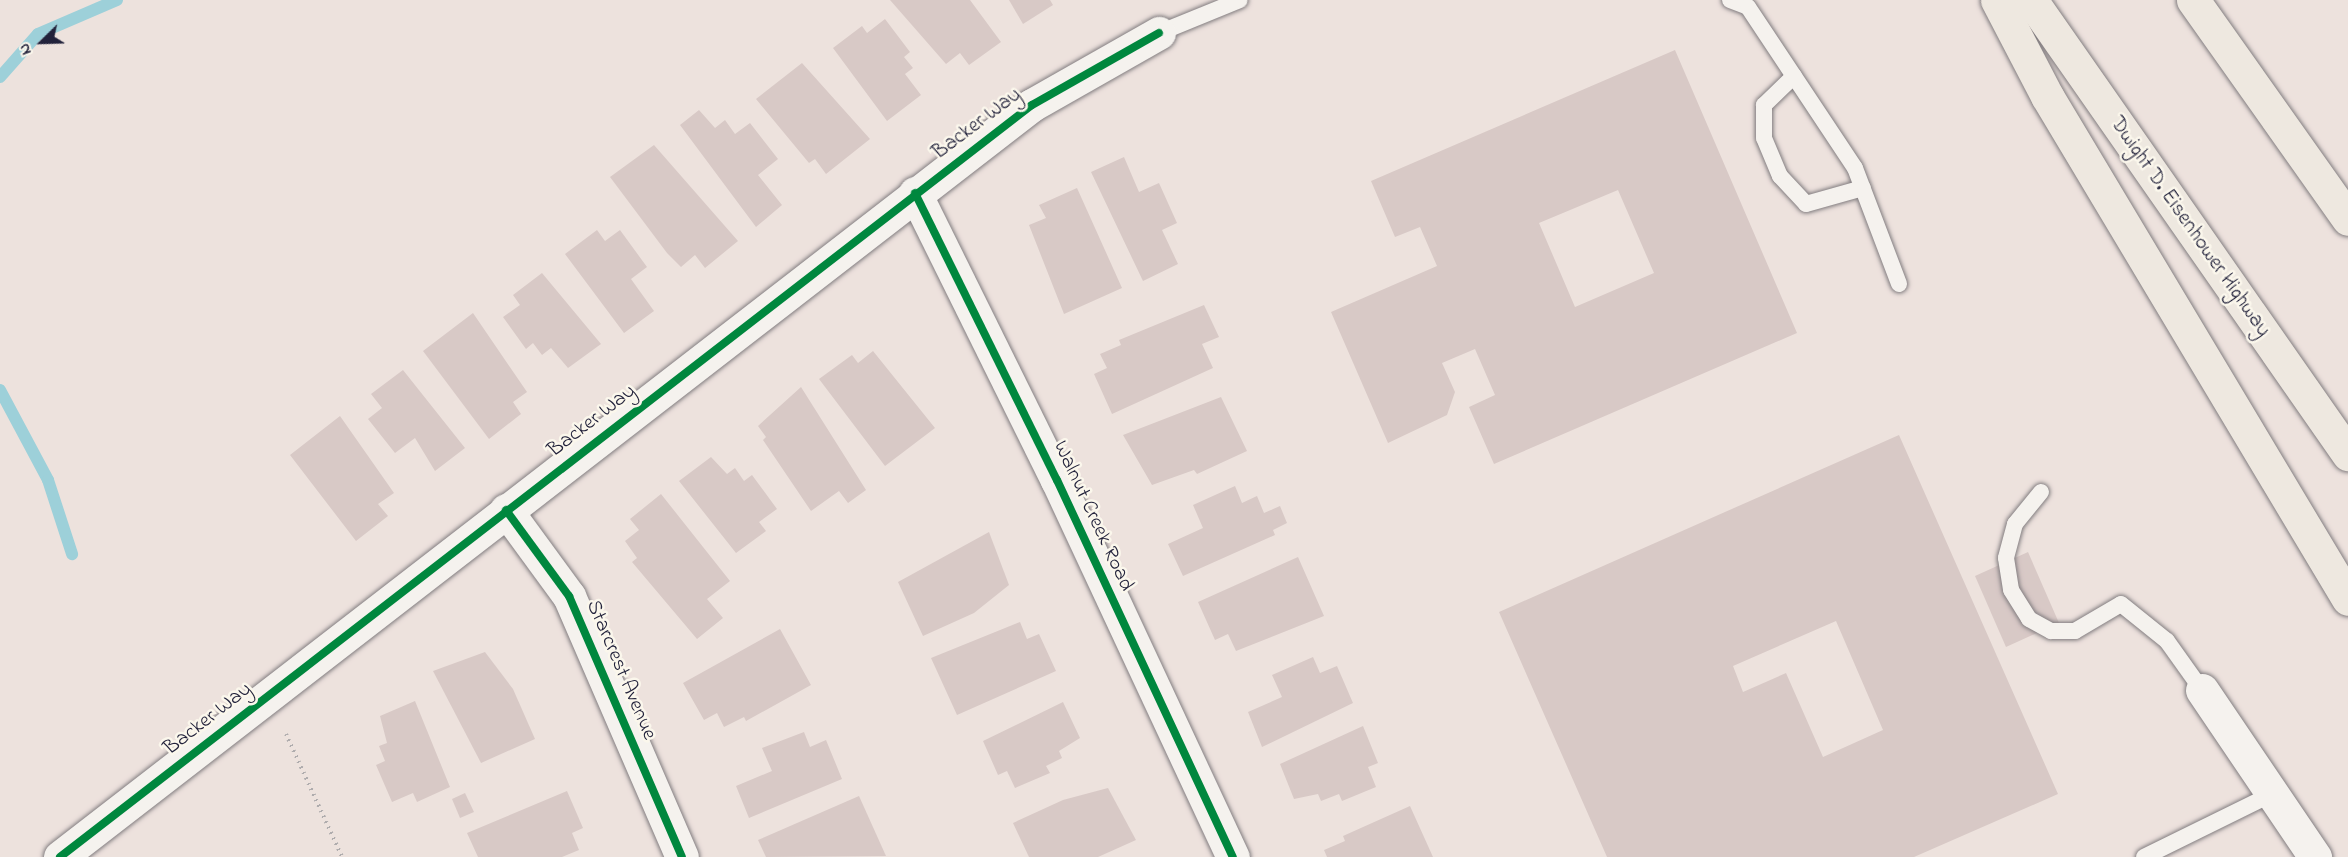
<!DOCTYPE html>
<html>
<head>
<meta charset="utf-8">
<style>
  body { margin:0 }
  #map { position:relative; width:2348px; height:857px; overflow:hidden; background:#ede2dd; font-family:"Indie Flower",sans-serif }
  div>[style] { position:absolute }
  .stream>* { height:12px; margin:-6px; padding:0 6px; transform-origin:6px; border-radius:6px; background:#9dd0d9 }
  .building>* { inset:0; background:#d8c9c6 }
  .path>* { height:4px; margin-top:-2px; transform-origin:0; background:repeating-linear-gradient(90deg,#afacad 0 1.5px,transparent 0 6px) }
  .roads { filter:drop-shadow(0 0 2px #827d80) drop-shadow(0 0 2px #827d80) }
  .lane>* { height:16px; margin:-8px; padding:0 8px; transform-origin:8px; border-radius:8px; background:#f5f2ee }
  .street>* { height:33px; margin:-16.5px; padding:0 16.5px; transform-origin:16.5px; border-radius:16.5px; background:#f5f2ee }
  .highway>* { height:33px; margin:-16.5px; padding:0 16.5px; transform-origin:16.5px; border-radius:16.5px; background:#eee8e0 }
  .cycleway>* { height:8px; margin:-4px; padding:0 4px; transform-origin:4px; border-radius:4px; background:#00873e }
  span { translate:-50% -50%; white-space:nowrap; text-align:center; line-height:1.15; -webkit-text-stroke:5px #fbf7ec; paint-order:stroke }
  .street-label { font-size:21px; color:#22223b }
  .north { position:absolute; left:12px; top:12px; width:60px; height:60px; -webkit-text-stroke:4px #fbf7ec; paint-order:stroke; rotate:247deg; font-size:16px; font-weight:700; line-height:24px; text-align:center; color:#22223b }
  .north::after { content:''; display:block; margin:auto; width:21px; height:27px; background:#22223b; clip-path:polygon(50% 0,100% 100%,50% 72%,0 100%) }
</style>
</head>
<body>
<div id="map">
  <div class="stream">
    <i style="left:0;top:77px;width:57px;rotate:-48.5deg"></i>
    <i style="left:38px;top:34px;width:86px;rotate:-23.3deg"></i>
    <i style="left:0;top:390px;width:102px;rotate:61.9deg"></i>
    <i style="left:48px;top:480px;width:78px;rotate:72deg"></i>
  </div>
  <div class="building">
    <i style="clip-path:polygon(890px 0,970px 0,1001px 42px,969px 65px,960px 53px,946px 64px)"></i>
    <i style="clip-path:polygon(1009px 0,1050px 0,1053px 5px,1023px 24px)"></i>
    <i style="clip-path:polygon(885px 19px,910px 52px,904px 57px,913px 68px,905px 74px,921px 95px,887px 121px,833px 48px,862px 26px,867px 33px)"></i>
    <i style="clip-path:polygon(evenodd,1675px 50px,1797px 333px,1494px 464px,1469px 407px,1495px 395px,1475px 349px,1442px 363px,1455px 392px,1447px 415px,1388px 443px,1331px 312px,1437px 266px,1420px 227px,1395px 237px,1371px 181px,1675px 50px,1618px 190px,1654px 273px,1575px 307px,1539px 223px,1618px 190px)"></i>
    <i style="clip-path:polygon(802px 63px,870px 139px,826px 174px,815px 159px,809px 163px,756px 99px)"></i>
    <i style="clip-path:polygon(699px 110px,715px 128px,725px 120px,735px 134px,750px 123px,778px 159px,758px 175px,782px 205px,756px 227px,680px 125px)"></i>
    <i style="clip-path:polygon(654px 145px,738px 241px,705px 268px,695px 255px,681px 267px,667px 253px,610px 177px)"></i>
    <i style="clip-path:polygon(1124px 157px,1139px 192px,1159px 183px,1177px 223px,1162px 230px,1178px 264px,1143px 281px,1091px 172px)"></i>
    <i style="clip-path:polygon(1077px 188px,1122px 288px,1064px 314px,1029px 225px,1046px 218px,1039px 205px)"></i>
    <i style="clip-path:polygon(597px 230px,605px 241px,620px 230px,647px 267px,631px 279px,654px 311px,624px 333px,565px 254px)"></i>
    <i style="clip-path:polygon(542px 273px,601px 344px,568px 368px,551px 348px,542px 355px,533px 343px,526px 349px,503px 317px,520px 305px,513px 295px)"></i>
    <i style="clip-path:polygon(1204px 305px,1219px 337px,1202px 344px,1213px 368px,1112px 414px,1094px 374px,1107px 368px,1100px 354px,1121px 345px,1119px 340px)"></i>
    <i style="clip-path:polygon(473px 313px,527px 392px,513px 402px,521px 414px,489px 439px,423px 351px)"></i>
    <i style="clip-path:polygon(873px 351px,935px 428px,885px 466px,819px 379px,852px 355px,858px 363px)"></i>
    <i style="clip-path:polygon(403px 370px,465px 448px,435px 471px,415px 438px,395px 453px,368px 419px,382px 408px,371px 394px)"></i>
    <i style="clip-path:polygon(801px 387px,866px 490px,848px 503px,839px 491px,811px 511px,763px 440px,766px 437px,758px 426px)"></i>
    <i style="clip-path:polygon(1221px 397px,1247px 451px,1197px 474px,1194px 470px,1152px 485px,1123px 435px)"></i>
    <i style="clip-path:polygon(340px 416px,394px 493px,378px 504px,388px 516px,356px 541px,290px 455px)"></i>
    <i style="clip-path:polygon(evenodd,1899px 435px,2058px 794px,1914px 857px,1607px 857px,1499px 612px,1899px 435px,1836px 621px,1883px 730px,1823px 757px,1786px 673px,1743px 692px,1733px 666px,1836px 621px)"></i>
    <i style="clip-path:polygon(711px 457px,727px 474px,735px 468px,744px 481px,752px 475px,777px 509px,759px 522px,766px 531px,736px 553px,679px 481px)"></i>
    <i style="clip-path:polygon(1235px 486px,1242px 503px,1257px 496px,1264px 513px,1280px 506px,1287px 523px,1273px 530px,1275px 535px,1183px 576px,1168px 544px,1203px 528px,1193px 505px)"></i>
    <i style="clip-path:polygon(661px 494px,730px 581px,707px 599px,723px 618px,697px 639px,632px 562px,637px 558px,625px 541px,639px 530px,630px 519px)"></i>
    <i style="clip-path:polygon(989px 532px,1009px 585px,974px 613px,923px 636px,898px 582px)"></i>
    <i style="clip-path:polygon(2028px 552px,2059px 623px,2006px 647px,1975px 576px)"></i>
    <i style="clip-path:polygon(1298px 557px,1324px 616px,1236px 651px,1228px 634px,1215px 640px,1198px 602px)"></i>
    <i style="clip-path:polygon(1020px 622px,1027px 639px,1039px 634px,1056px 671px,957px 715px,931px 658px)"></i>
    <i style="clip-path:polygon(780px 629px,811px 685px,746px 721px,744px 717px,724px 727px,717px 713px,704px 720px,683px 683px)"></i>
    <i style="clip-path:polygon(485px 652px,513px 689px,535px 739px,481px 763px,433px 671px)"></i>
    <i style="clip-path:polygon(1313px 657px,1320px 673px,1337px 666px,1353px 703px,1262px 747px,1248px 712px,1282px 697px,1272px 675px)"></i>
    <i style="clip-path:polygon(415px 701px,450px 787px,417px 802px,413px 793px,392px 802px,376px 765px,385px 761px,379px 746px,387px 743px,380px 716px)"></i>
    <i style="clip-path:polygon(1063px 702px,1080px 738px,1059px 751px,1062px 758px,1046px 766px,1050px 773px,1015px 788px,1007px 771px,998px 775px,983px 741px)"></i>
    <i style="clip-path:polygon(1363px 726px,1378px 763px,1368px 767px,1376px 787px,1342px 801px,1339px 794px,1321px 801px,1318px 794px,1294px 799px,1280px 764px)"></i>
    <i style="clip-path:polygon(804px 732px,810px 747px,826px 740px,842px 779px,749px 818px,736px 786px,772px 771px,762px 748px)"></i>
    <i style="clip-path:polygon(1108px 788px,1136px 840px,1098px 857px,1029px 857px,1013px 823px,1063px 800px)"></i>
    <i style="clip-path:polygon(567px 791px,583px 828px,572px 833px,579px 850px,562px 857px,478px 857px,467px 833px)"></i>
    <i style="clip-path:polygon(465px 793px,474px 812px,460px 818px,452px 799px)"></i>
    <i style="clip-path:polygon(859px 796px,886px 856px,766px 857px,758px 840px)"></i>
    <i style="clip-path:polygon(1410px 806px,1433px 857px,1327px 857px,1324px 850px,1345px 841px,1343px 836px)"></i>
  </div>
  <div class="path">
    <i style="left:286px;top:734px;width:135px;rotate:65.5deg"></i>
  </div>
  <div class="roads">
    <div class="lane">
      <i style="left:1730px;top:0;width:19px;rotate:21deg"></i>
      <i style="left:1748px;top:7px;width:193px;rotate:56.4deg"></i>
      <i style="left:1855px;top:168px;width:124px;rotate:69.2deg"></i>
      <i style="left:1159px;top:33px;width:87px;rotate:-22.2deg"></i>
      <i style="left:1794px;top:76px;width:42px;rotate:136deg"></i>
      <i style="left:1764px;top:105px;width:33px;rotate:90deg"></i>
      <i style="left:1764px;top:138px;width:41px;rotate:67.2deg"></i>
      <i style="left:1780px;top:176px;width:38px;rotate:47deg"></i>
      <i style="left:1806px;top:204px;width:59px;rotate:-15.7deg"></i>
      <i style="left:2041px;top:492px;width:41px;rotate:129.1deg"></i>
      <i style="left:2015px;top:524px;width:35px;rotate:105deg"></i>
      <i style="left:2006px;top:558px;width:32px;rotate:81deg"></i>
      <i style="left:2011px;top:590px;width:34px;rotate:58deg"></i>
      <i style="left:2029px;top:619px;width:25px;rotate:29deg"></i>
      <i style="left:2051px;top:631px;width:24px"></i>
      <i style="left:2075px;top:631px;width:53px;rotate:-30.4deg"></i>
      <i style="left:2121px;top:604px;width:59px;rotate:38.8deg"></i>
      <i style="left:2167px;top:641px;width:60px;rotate:54.5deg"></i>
      <i style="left:2144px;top:857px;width:143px;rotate:-26.2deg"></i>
    </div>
    <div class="street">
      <i style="left:915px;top:193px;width:320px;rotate:63.7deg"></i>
      <i style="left:1057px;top:480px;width:416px;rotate:65deg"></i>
      <i style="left:506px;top:510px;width:107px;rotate:53.8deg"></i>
      <i style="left:569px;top:596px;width:284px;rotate:66.6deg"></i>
      <i style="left:2202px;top:690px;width:202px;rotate:55.9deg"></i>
      <i style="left:60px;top:857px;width:1229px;rotate:-37.73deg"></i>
      <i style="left:1032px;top:105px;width:146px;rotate:-29.6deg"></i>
    </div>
    <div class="highway">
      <i style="left:1997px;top:0;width:108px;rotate:62.5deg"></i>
      <i style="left:2047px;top:96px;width:586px;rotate:59.1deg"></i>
      <i style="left:2031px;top:0;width:554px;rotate:55.08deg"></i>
      <i style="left:2193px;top:0;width:268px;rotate:54.7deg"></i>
    </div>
  </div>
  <div class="cycleway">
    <i style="left:915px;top:193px;width:320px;rotate:63.7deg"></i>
    <i style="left:1057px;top:480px;width:416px;rotate:65deg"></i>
    <i style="left:506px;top:510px;width:107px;rotate:53.8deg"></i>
    <i style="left:569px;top:596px;width:284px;rotate:66.6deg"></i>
    <i style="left:60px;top:857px;width:1229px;rotate:-37.73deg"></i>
    <i style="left:1032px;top:105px;width:146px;rotate:-29.6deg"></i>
  </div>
  <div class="street-label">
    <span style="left:977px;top:124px;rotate:-37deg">Backer Way</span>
    <span style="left:2190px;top:227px;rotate:55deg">Dwight D. Eisenhower Highway</span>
    <span style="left:592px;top:421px;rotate:-38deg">Backer Way</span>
    <span style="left:1093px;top:516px;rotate:65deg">Walnut Creek Road</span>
    <span style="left:621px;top:670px;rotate:67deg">Starcrest Avenue</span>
    <span style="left:208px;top:719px;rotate:-38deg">Backer Way</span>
  </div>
  <div class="north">N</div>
</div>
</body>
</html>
